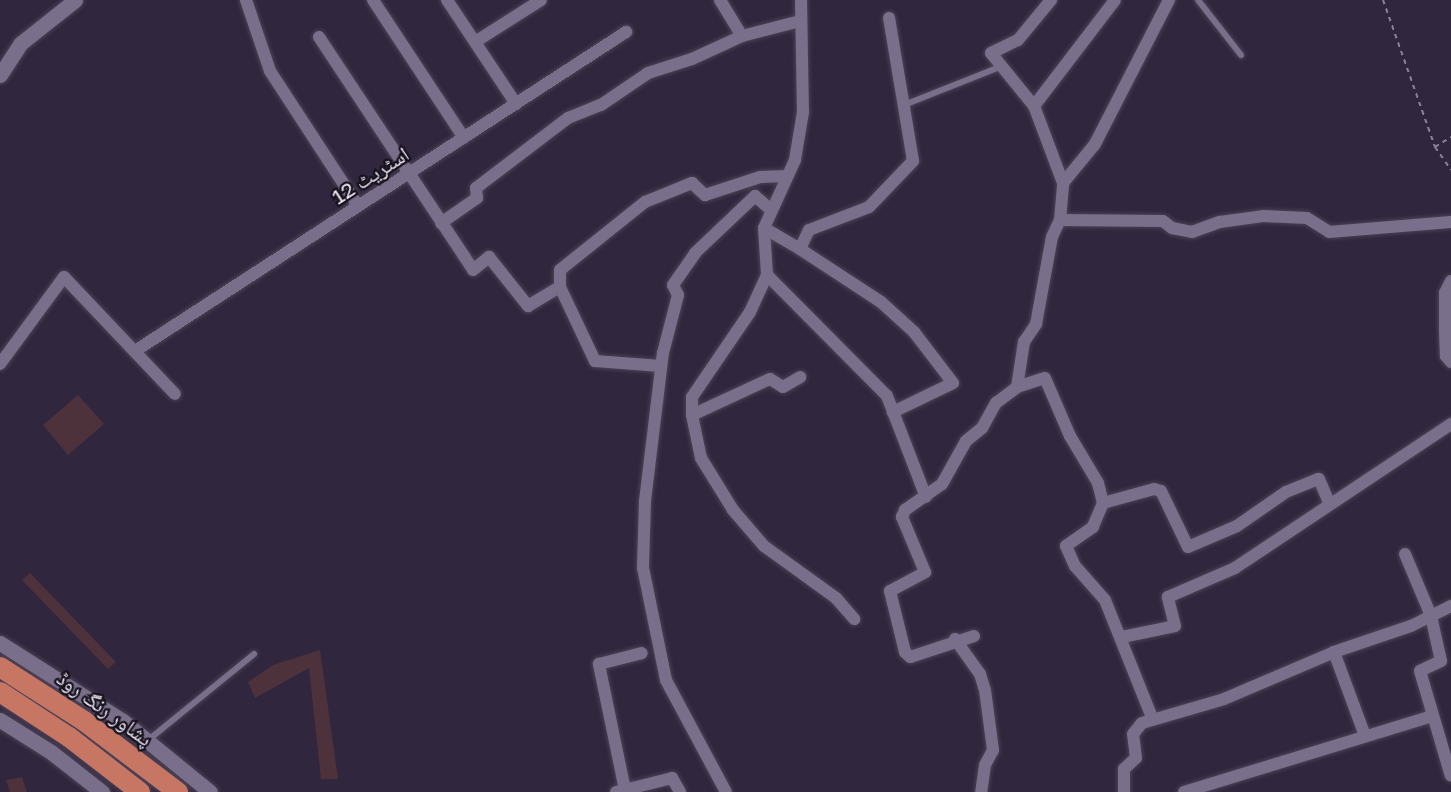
<!DOCTYPE html>
<html>
<head>
<meta charset="utf-8">
<style>
  body { margin:0 }
  #map { position:relative; width:1451px; height:792px; overflow:hidden; background:#30263d; font-family:"Golos Text","Noto Naskh Arabic",sans-serif }
  div>[style] { position:absolute }
  .building>* { inset:0; background:#4d323c }
  .path>* { height:2px; margin-top:-1px; transform-origin:0; background:repeating-linear-gradient(90deg,#8b8396 0 4.5px,transparent 0 9px) }
  .roads { filter:drop-shadow(0 0 2px #4b4256) drop-shadow(0 0 2px #4b4256) }
  .service>* { height:6px; margin:-3px; padding:0 3px; transform-origin:3px; border-radius:3px; background:#7a6f8a }
  .minor>* { height:12px; margin:-6px; padding:0 6px; transform-origin:6px; border-radius:6px; background:#7a6f8a }
  .tertiary>* { height:15px; margin:-7.5px; padding:0 7.5px; transform-origin:7.5px; border-radius:7.5px; background:#7a6f8a }
  .trunk>* { height:20px; margin:-10px; padding:0 10px; transform-origin:10px; border-radius:10px; background:#c77663 }
  span { translate:-50% -50%; white-space:nowrap; text-align:center; line-height:1.15; -webkit-text-stroke:4.5px #16111c; paint-order:stroke }
  .street-label { font-size:21px; color:#ede7f6 }
</style>
</head>
<body>
<div id="map">
  <div class="building">
    <i style="clip-path:polygon(78px 395px,104px 424px,68px 455px,43px 425px)"></i>
    <i style="clip-path:polygon(30px 573px,116px 662px,108px 669px,22px 580px)"></i>
    <i style="clip-path:polygon(320px 650px,338px 779px,321px 779px,309px 668px,255px 698px,248px 682px,273px 665px)"></i>
    <i style="clip-path:polygon(22px 777px,27px 792px,10px 792px,6px 780px)"></i>
  </div>
  <div class="path">
    <i style="left:1383px;top:0;width:156px;rotate:70.5deg"></i>
    <i style="left:1435px;top:147px;width:28px;rotate:55deg"></i>
    <i style="left:1435px;top:147px;width:19px;rotate:-32deg"></i>
  </div>
  <div class="roads">
    <div class="service">
      <i style="left:1198px;top:0;width:70px;rotate:52deg"></i>
      <i style="left:904px;top:105px;width:105px;rotate:-21.7deg"></i>
      <i style="left:147px;top:741px;width:138px;rotate:-39.1deg"></i>
    </div>
    <div class="minor">
      <i style="left:246px;top:0;width:75px;rotate:71.3deg"></i>
      <i style="left:270px;top:71px;width:161px;rotate:56.9deg"></i>
      <i style="left:373px;top:0;width:165px;rotate:56.6deg"></i>
      <i style="left:447px;top:0;width:125px;rotate:56.4deg"></i>
      <i style="left:720px;top:0;width:42px;rotate:58.6deg"></i>
      <i style="left:801px;top:0;width:112px;rotate:89deg"></i>
      <i style="left:803px;top:112px;width:49px;rotate:99.5deg"></i>
      <i style="left:795px;top:160px;width:75px;rotate:114.5deg"></i>
      <i style="left:764px;top:228px;width:47px;rotate:86.3deg"></i>
      <i style="left:767px;top:275px;width:41px;rotate:114.7deg"></i>
      <i style="left:750px;top:312px;width:103px;rotate:124.3deg"></i>
      <i style="left:692px;top:397px;width:18px;rotate:90deg"></i>
      <i style="left:692px;top:415px;width:44px;rotate:78.2deg"></i>
      <i style="left:701px;top:458px;width:61px;rotate:58.4deg"></i>
      <i style="left:733px;top:510px;width:48px;rotate:49.3deg"></i>
      <i style="left:764px;top:546px;width:89px;rotate:35.8deg"></i>
      <i style="left:836px;top:598px;width:28px;rotate:49deg"></i>
      <i style="left:319px;top:37px;width:279px;rotate:56.5deg"></i>
      <i style="left:473px;top:270px;width:21px;rotate:-39deg"></i>
      <i style="left:489px;top:257px;width:63px;rotate:51.5deg"></i>
      <i style="left:528px;top:306px;width:37px;rotate:-31deg"></i>
      <i style="left:560px;top:287px;width:82px;rotate:64.7deg"></i>
      <i style="left:595px;top:361px;width:66px;rotate:4.3deg"></i>
      <i style="left:475px;top:42px;width:78px;rotate:-32.5deg"></i>
      <i style="left:1034px;top:106px;width:68px;rotate:-129.1deg"></i>
      <i style="left:991px;top:53px;width:30px;rotate:-26deg"></i>
      <i style="left:1018px;top:40px;width:52px;rotate:-50.5deg"></i>
      <i style="left:1063px;top:183px;width:82px;rotate:-110.6deg"></i>
      <i style="left:1034px;top:106px;width:133px;rotate:-52.6deg"></i>
      <i style="left:1060px;top:220px;width:103px;rotate:0.6deg"></i>
      <i style="left:1163px;top:221px;width:11px;rotate:38deg"></i>
      <i style="left:1172px;top:228px;width:20px;rotate:11deg"></i>
      <i style="left:1192px;top:232px;width:30px;rotate:-20deg"></i>
      <i style="left:1220px;top:222px;width:43px;rotate:-7.9deg"></i>
      <i style="left:1263px;top:216px;width:44px;rotate:2.6deg"></i>
      <i style="left:1307px;top:218px;width:26px;rotate:32deg"></i>
      <i style="left:1329px;top:232px;width:122px;rotate:-4.7deg"></i>
      <i style="left:441px;top:223px;width:44px;rotate:-34.8deg"></i>
      <i style="left:477px;top:198px;width:10px;rotate:-96deg"></i>
      <i style="left:476px;top:188px;width:116px;rotate:-37.3deg"></i>
      <i style="left:568px;top:118px;width:35px;rotate:-22deg"></i>
      <i style="left:601px;top:105px;width:57px;rotate:-34.2deg"></i>
      <i style="left:648px;top:73px;width:46px;rotate:-17.7deg"></i>
      <i style="left:692px;top:59px;width:55px;rotate:-24.7deg"></i>
      <i style="left:742px;top:36px;width:60px;rotate:-14.5deg"></i>
      <i style="left:764px;top:228px;width:42px;rotate:30.3deg"></i>
      <i style="left:800px;top:249px;width:21px;rotate:-65deg"></i>
      <i style="left:809px;top:230px;width:64px;rotate:-21deg"></i>
      <i style="left:869px;top:207px;width:64px;rotate:-46.3deg"></i>
      <i style="left:913px;top:161px;width:145px;rotate:-99.5deg"></i>
      <i style="left:800px;top:249px;width:97px;rotate:33.2deg"></i>
      <i style="left:881px;top:302px;width:45px;rotate:42.3deg"></i>
      <i style="left:914px;top:332px;width:64px;rotate:52.6deg"></i>
      <i style="left:953px;top:383px;width:67px;rotate:154.2deg"></i>
      <i style="left:767px;top:275px;width:170px;rotate:45.2deg"></i>
      <i style="left:887px;top:396px;width:108px;rotate:68.9deg"></i>
      <i style="left:1451px;top:281px;width:13px;rotate:117deg"></i>
      <i style="left:1445px;top:293px;width:38px;rotate:90deg"></i>
      <i style="left:1445px;top:331px;width:25px;rotate:88deg"></i>
      <i style="left:1446px;top:356px;width:8px;rotate:50deg"></i>
      <i style="left:560px;top:287px;width:17px;rotate:-90deg"></i>
      <i style="left:560px;top:270px;width:109px;rotate:-38.7deg"></i>
      <i style="left:645px;top:202px;width:51px;rotate:-22deg"></i>
      <i style="left:692px;top:183px;width:18px;rotate:43deg"></i>
      <i style="left:705px;top:195px;width:58px;rotate:-18.1deg"></i>
      <i style="left:760px;top:177px;width:26px;rotate:-2deg"></i>
      <i style="left:135px;top:351px;width:586px;rotate:-33.01deg"></i>
      <i style="left:0;top:364px;width:108px;rotate:-53.7deg"></i>
      <i style="left:64px;top:277px;width:161px;rotate:46.5deg"></i>
      <i style="left:1017px;top:387px;width:46px;rotate:-81.2deg"></i>
      <i style="left:1024px;top:342px;width:22px;rotate:-56deg"></i>
      <i style="left:1036px;top:324px;width:88px;rotate:-79.6deg"></i>
      <i style="left:1052px;top:237px;width:19px;rotate:-65deg"></i>
      <i style="left:1060px;top:220px;width:37px;rotate:-85deg"></i>
      <i style="left:1063px;top:183px;width:50px;rotate:-50.6deg"></i>
      <i style="left:1095px;top:144px;width:162px;rotate:-62.8deg"></i>
      <i style="left:692px;top:415px;width:86px;rotate:-24.8deg"></i>
      <i style="left:770px;top:379px;width:15px;rotate:32deg"></i>
      <i style="left:783px;top:387px;width:20px;rotate:-30deg"></i>
      <i style="left:1103px;top:503px;width:53px;rotate:-15.4deg"></i>
      <i style="left:1154px;top:489px;width:7px;rotate:16deg"></i>
      <i style="left:1161px;top:491px;width:62px;rotate:64.3deg"></i>
      <i style="left:1188px;top:547px;width:53px;rotate:-23.2deg"></i>
      <i style="left:1237px;top:526px;width:60px;rotate:-34.8deg"></i>
      <i style="left:1286px;top:492px;width:35px;rotate:-22deg"></i>
      <i style="left:1319px;top:479px;width:26px;rotate:67deg"></i>
      <i style="left:1405px;top:554px;width:67px;rotate:67.2deg"></i>
      <i style="left:1431px;top:616px;width:46px;rotate:77.5deg"></i>
      <i style="left:1441px;top:661px;width:23px;rotate:155deg"></i>
      <i style="left:1420px;top:671px;width:109px;rotate:73.6deg"></i>
      <i style="left:974px;top:636px;width:67px;rotate:161.8deg"></i>
      <i style="left:910px;top:657px;width:7px;rotate:-135deg"></i>
      <i style="left:905px;top:652px;width:63px;rotate:-103.8deg"></i>
      <i style="left:890px;top:591px;width:40px;rotate:-28deg"></i>
      <i style="left:925px;top:572px;width:60px;rotate:-112.7deg"></i>
      <i style="left:902px;top:517px;width:8px;rotate:-67deg"></i>
      <i style="left:905px;top:510px;width:45px;rotate:-35.1deg"></i>
      <i style="left:942px;top:484px;width:49px;rotate:-60.8deg"></i>
      <i style="left:966px;top:441px;width:21px;rotate:-39deg"></i>
      <i style="left:982px;top:428px;width:29px;rotate:-61deg"></i>
      <i style="left:996px;top:403px;width:26px;rotate:-37deg"></i>
      <i style="left:1017px;top:387px;width:29px;rotate:-18deg"></i>
      <i style="left:1045px;top:378px;width:63px;rotate:66.7deg"></i>
      <i style="left:1070px;top:436px;width:55px;rotate:59.2deg"></i>
      <i style="left:1098px;top:483px;width:21px;rotate:76deg"></i>
      <i style="left:1103px;top:503px;width:26px;rotate:113deg"></i>
      <i style="left:1093px;top:527px;width:33px;rotate:145deg"></i>
      <i style="left:1066px;top:546px;width:22px;rotate:66deg"></i>
      <i style="left:1075px;top:566px;width:45px;rotate:48.6deg"></i>
      <i style="left:1105px;top:600px;width:129px;rotate:68.2deg"></i>
      <i style="left:1122px;top:637px;width:54px;rotate:-11.7deg"></i>
      <i style="left:1175px;top:626px;width:30px;rotate:-104deg"></i>
      <i style="left:1168px;top:597px;width:73px;rotate:-23.4deg"></i>
      <i style="left:1235px;top:568px;width:260px;rotate:-33.7deg"></i>
      <i style="left:955px;top:639px;width:43px;rotate:54.5deg"></i>
      <i style="left:980px;top:674px;width:17px;rotate:73deg"></i>
      <i style="left:985px;top:690px;width:61px;rotate:82.4deg"></i>
      <i style="left:993px;top:750px;width:17px;rotate:118deg"></i>
      <i style="left:985px;top:765px;width:27px;rotate:98deg"></i>
      <i style="left:1334px;top:652px;width:90px;rotate:69.7deg"></i>
      <i style="left:625px;top:790px;width:129px;rotate:-101.7deg"></i>
      <i style="left:599px;top:664px;width:44px;rotate:-14.3deg"></i>
      <i style="left:616px;top:792px;width:58px;rotate:-14deg"></i>
      <i style="left:672px;top:778px;width:16px;rotate:60deg"></i>
      <i style="left:726px;top:792px;width:127px;rotate:-118.2deg"></i>
      <i style="left:666px;top:680px;width:114px;rotate:-101.6deg"></i>
      <i style="left:643px;top:568px;width:67px;rotate:-88.3deg"></i>
      <i style="left:645px;top:501px;width:149px;rotate:-83.1deg"></i>
      <i style="left:663px;top:353px;width:60px;rotate:-75.5deg"></i>
      <i style="left:678px;top:295px;width:11px;rotate:-117deg"></i>
      <i style="left:673px;top:285px;width:39px;rotate:-55deg"></i>
      <i style="left:695px;top:253px;width:83px;rotate:-43.5deg"></i>
      <i style="left:755px;top:196px;width:20px;rotate:41deg"></i>
      <i style="left:1124px;top:792px;width:23px;rotate:-90deg"></i>
      <i style="left:1124px;top:769px;width:16px;rotate:-43deg"></i>
      <i style="left:1136px;top:758px;width:24px;rotate:-97deg"></i>
      <i style="left:1133px;top:734px;width:14px;rotate:-51deg"></i>
      <i style="left:1142px;top:723px;width:85px;rotate:-16.3deg"></i>
      <i style="left:1224px;top:699px;width:120px;rotate:-23.1deg"></i>
      <i style="left:1334px;top:652px;width:81px;rotate:-18.7deg"></i>
      <i style="left:1411px;top:626px;width:45px;rotate:-26.6deg"></i>
      <i style="left:1184px;top:792px;width:259px;rotate:-17deg"></i>
    </div>
    <div class="tertiary">
      <i style="left:0;top:75px;width:38px;rotate:-57deg"></i>
      <i style="left:21px;top:43px;width:69px;rotate:-38.5deg"></i>
      <i style="left:0;top:643px;width:146px;rotate:32.4deg"></i>
      <i style="left:123px;top:721px;width:112px;rotate:39.2deg"></i>
      <i style="left:0;top:720px;width:60px;rotate:32.1deg"></i>
      <i style="left:51px;top:752px;width:65px;rotate:38.1deg"></i>
    </div>
    <div class="trunk">
      <i style="left:0;top:667px;width:100px;rotate:32.7deg"></i>
      <i style="left:84px;top:721px;width:118px;rotate:37.1deg"></i>
      <i style="left:0;top:692px;width:82px;rotate:33.1deg"></i>
      <i style="left:69px;top:737px;width:90px;rotate:37.8deg"></i>
    </div>
  </div>
  <div class="street-label">
    <span style="left:370px;top:175px;rotate:-33deg">اسٹریٹ 12</span>
    <span style="left:105px;top:708px;rotate:36deg">پشاور رنگ روڈ</span>
  </div>
</div>
</body>
</html>
